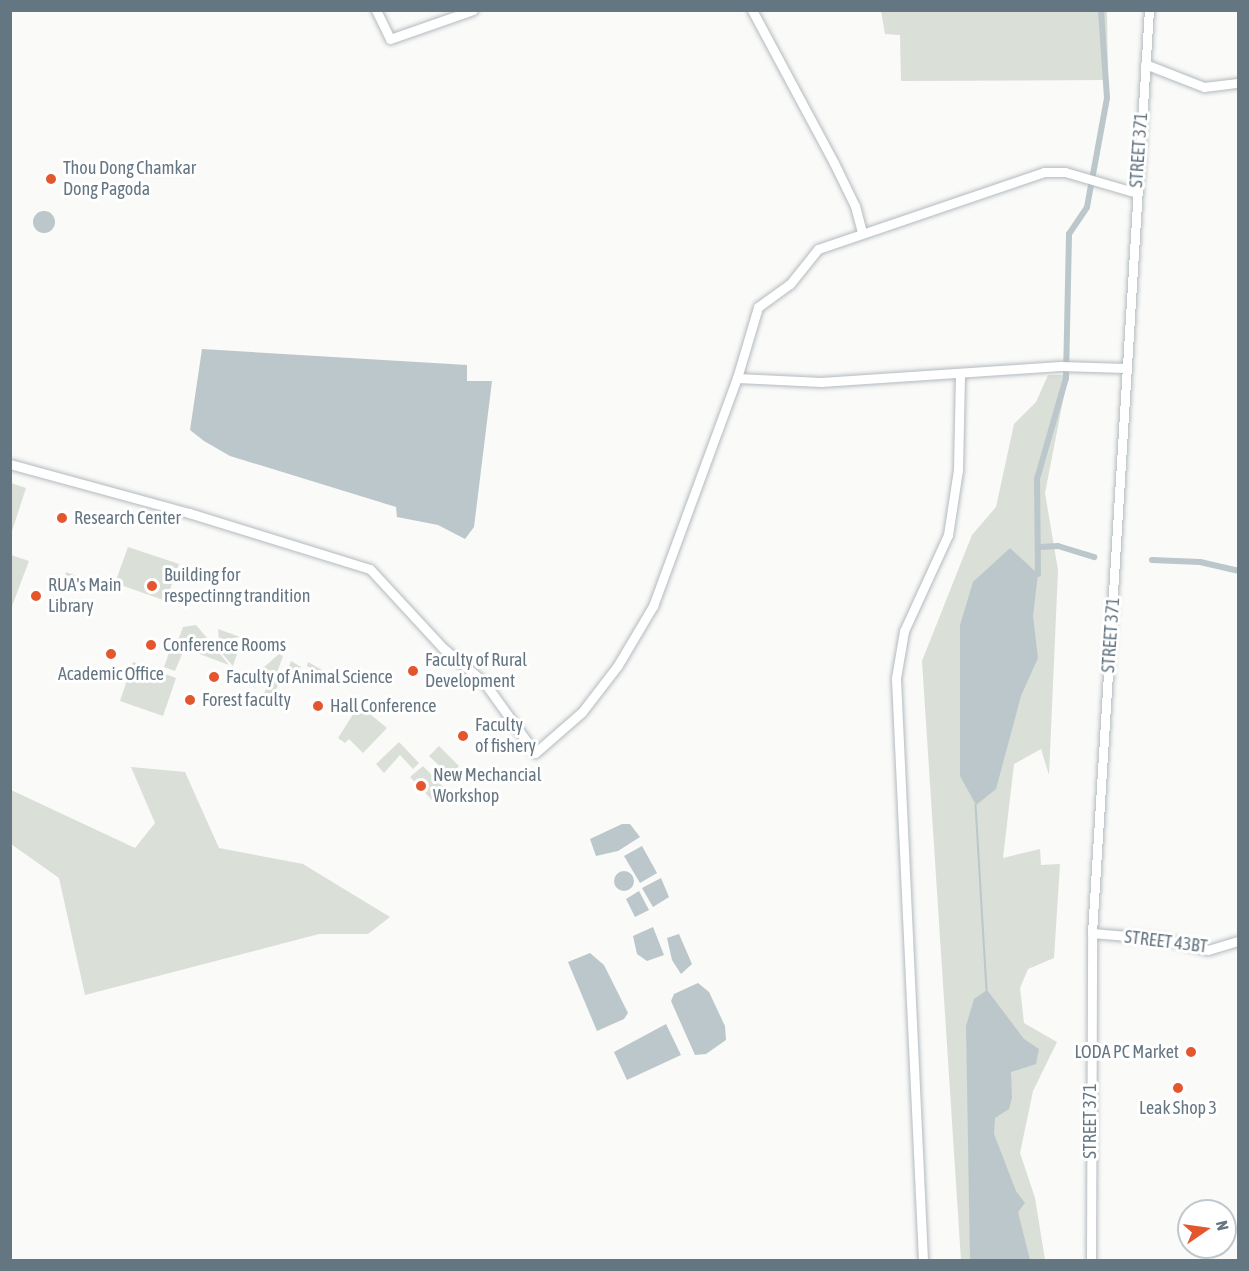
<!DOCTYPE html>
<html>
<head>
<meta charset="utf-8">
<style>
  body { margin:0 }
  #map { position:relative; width:1249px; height:1271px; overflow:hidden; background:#fafaf8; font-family:"Asap Condensed",sans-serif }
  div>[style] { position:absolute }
  .green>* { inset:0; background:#dadfd7 }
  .water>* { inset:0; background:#bbc7cb }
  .round { border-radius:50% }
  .stream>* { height:1.5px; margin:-0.75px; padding:0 0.75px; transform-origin:0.75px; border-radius:0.75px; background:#bbc7cb }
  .canal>* { height:6px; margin:-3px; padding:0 3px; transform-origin:3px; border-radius:3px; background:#bbc7cb }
  .roads { filter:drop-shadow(0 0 2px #b3babf) drop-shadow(0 0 2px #b3babf) }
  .secondary>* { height:9px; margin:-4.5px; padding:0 4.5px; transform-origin:4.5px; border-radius:4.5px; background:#fff }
  .dots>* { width:16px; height:16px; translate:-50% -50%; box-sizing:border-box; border:3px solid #fff; border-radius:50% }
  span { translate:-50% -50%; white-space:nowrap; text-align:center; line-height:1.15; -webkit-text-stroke:6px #fff; paint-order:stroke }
  .street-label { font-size:18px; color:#657683 }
  .poi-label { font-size:18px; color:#657683 }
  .left { translate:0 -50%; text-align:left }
  .right { translate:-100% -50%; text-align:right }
  .frame { position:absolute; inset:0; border:12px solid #657683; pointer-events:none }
  .north { position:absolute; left:1177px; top:1199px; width:60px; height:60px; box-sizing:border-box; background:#fff; border:2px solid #c1c8cd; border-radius:50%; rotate:77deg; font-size:16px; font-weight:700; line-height:24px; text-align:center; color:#657683 }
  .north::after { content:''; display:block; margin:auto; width:21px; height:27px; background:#e4572e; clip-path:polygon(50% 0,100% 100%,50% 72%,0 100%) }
</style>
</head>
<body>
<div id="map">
  <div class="green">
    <i style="clip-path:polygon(881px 11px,1107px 11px,1108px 80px,901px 81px,900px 35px,885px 34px)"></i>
    <i style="clip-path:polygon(1048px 375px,1068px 375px,1045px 493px,1058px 570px,1049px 775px,1041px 749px,1014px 764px,1003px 858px,1040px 849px,1041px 865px,1060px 864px,1054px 958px,1028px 969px,1020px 988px,1024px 1023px,1057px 1042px,1033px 1091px,1020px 1153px,1035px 1198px,1045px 1260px,961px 1260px,922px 661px,972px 535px,996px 507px,1014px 424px,1036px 402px)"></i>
    <i style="clip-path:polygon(11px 483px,26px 488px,11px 534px,10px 534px)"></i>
    <i style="clip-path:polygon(128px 547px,179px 564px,166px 601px,115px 583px)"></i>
    <i style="clip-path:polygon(11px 555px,29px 561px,12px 606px,10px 606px)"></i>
    <i style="clip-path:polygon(66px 572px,115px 590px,114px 594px,65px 577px)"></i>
    <i style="clip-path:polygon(196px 625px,207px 638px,205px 643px,176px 646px,183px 627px)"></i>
    <i style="clip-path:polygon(218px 629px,240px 637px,219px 640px)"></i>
    <i style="clip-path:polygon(238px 641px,240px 645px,233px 666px,217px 648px,219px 642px)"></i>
    <i style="clip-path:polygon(205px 645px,216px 649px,229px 665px,181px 647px)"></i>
    <i style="clip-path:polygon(171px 647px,183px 652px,175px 671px,164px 667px)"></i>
    <i style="clip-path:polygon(279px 654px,283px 656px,275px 678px,265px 674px,262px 669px)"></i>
    <i style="clip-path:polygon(291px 661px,301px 667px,291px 685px,283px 682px)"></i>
    <i style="clip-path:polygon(133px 662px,176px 678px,163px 716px,120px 701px)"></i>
    <i style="clip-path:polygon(308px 662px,331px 675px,328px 680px,307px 666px)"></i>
    <i style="clip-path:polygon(269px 680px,279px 683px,268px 708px,260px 705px)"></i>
    <i style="clip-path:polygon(359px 705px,387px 728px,363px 753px,349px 739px,345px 743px,338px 738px)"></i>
    <i style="clip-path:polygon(399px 742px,419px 763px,413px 769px,400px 755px,384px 773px,376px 764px)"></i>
    <i style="clip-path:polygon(439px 746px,459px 766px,450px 776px,429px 756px)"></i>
    <i style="clip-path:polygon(423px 766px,450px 794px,445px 801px,438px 794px,432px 800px,410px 777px)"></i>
    <i style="clip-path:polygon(131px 767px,185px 772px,219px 848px,303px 864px,390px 917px,368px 934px,319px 934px,85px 995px,59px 878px,11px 844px,11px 790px,135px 848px,155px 823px)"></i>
  </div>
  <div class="water">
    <i class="round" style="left:33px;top:211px;width:22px;height:22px"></i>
    <i style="clip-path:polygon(202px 349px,467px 365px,467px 381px,492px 381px,474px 527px,465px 539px,438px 525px,397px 517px,396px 507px,230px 456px,204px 441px,190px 430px)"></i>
    <i style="clip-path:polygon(1010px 548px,1038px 574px,1033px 616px,1038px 658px,1021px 696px,996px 789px,976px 805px,960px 776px,960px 625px,973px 582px)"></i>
    <i style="clip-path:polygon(622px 824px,630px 824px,640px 837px,618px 851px,596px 856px,590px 839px)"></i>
    <i style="clip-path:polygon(642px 846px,657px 873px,640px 883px,624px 856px)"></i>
    <i class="round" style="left:614px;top:871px;width:20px;height:20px"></i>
    <i style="clip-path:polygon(661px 878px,669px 897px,653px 907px,642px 888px)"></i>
    <i style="clip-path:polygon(639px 891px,649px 910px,635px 917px,626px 899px)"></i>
    <i style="clip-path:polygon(653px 927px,664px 955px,647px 961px,637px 954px,633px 936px)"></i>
    <i style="clip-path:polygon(679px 934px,692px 964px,681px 974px,672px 960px,667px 938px)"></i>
    <i style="clip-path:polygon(590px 953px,604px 965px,628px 1013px,624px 1019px,597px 1031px,568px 962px)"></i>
    <i style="clip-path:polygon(698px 983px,709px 992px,725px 1026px,726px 1040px,706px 1054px,695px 1055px,671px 1001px,674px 994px)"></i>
    <i style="clip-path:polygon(987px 990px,1024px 1039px,1039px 1049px,1036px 1064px,1011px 1072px,1012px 1098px,1009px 1109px,995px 1118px,994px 1134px,1016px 1191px,1025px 1203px,1018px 1212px,1030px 1260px,970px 1260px,966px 1026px,974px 999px)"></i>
    <i style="clip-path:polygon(666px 1024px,681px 1055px,627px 1080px,614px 1052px)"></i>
  </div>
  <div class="stream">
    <i style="left:976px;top:805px;width:185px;rotate:86.6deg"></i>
  </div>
  <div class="canal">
    <i style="left:1040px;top:547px;width:18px;rotate:-3deg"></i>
    <i style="left:1058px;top:546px;width:38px;rotate:17deg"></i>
    <i style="left:1152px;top:560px;width:48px;rotate:2.4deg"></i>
    <i style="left:1200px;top:562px;width:39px;rotate:13deg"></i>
    <i style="left:1038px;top:574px;width:95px;rotate:-90.6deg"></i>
    <i style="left:1037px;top:479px;width:105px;rotate:-74deg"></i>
    <i style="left:1066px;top:378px;width:144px;rotate:-88.8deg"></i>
    <i style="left:1069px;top:234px;width:32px;rotate:-56deg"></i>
    <i style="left:1087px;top:207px;width:111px;rotate:-79.6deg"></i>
    <i style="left:1107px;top:98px;width:88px;rotate:-93.9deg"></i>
  </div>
  <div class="roads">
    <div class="secondary">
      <i style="left:376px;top:10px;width:32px;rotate:64deg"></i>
      <i style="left:390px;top:39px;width:88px;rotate:-19.3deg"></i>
      <i style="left:752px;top:10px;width:174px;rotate:61.8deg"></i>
      <i style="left:834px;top:163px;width:48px;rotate:64deg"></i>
      <i style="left:855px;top:206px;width:28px;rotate:75deg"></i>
      <i style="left:1145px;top:64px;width:63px;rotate:21.3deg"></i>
      <i style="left:1204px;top:87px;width:34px;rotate:-7deg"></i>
      <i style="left:737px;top:378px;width:84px;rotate:2.7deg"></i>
      <i style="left:821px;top:382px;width:240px;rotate:-3.8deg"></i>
      <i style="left:1060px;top:366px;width:66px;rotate:1.7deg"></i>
      <i style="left:10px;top:464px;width:186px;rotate:15.3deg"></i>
      <i style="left:189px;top:513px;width:189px;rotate:17.2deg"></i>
      <i style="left:370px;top:569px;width:108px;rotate:47.3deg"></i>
      <i style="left:443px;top:648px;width:53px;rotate:39.7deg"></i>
      <i style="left:484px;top:682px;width:87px;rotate:54.3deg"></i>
      <i style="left:535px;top:753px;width:62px;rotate:-41.1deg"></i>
      <i style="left:582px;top:712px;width:59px;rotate:-52.5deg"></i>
      <i style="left:618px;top:665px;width:69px;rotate:-59.3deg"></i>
      <i style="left:653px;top:606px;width:243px;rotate:-69.8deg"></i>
      <i style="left:737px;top:378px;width:74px;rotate:-73.5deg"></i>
      <i style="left:758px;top:307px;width:39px;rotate:-36deg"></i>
      <i style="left:790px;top:284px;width:45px;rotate:-51.3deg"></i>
      <i style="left:818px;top:249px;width:239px;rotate:-18.8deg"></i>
      <i style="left:1044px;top:172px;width:21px"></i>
      <i style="left:1065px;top:172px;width:75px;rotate:16.3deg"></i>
      <i style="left:1092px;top:933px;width:71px;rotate:4.8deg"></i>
      <i style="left:1163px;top:939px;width:46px;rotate:13.7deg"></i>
      <i style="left:1208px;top:950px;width:31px;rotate:-17deg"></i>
      <i style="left:923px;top:1260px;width:583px;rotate:-92.66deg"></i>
      <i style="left:896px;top:678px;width:48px;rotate:-80.3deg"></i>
      <i style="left:904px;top:631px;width:106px;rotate:-65.4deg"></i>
      <i style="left:948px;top:535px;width:66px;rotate:-81.3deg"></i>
      <i style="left:958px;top:470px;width:95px;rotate:-88.8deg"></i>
      <i style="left:1091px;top:1260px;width:327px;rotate:-89.8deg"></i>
      <i style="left:1092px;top:933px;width:925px;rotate:-86.47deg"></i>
    </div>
  </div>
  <div class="dots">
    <i style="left:51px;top:179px;background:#e4572e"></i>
    <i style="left:62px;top:518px;background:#e4572e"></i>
    <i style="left:152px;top:586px;background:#e4572e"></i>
    <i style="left:36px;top:596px;background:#e4572e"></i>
    <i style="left:151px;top:645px;background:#e4572e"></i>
    <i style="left:111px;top:654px;background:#e4572e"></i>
    <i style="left:413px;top:671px;background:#e4572e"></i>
    <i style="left:214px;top:677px;background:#e4572e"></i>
    <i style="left:190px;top:700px;background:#e4572e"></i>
    <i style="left:318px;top:706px;background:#e4572e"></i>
    <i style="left:463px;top:736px;background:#e4572e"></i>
    <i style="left:421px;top:786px;background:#e4572e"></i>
    <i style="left:1191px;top:1052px;background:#e4572e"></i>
    <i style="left:1178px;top:1088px;background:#e4572e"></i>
  </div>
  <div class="street-label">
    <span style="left:1139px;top:150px;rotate:-86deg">STREET 371</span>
    <span style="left:1111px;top:635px;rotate:-86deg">STREET 371</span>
    <span style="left:1166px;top:942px;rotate:7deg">STREET 43BT</span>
    <span style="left:1090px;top:1121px;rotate:-90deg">STREET 371</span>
  </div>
  <div class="poi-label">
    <span class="left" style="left:63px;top:179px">Thou Dong Chamkar<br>Dong Pagoda</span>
    <span class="left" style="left:74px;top:518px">Research Center</span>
    <span class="left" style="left:164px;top:586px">Building for<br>respectinng trandition</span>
    <span class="left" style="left:48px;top:596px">RUA's Main<br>Library</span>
    <span class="left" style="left:163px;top:645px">Conference Rooms</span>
    <span class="left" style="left:425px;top:671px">Faculty of Rural<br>Development</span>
    <span style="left:111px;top:674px">Academic Office</span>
    <span class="left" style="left:226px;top:677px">Faculty of Animal Science</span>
    <span class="left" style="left:202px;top:700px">Forest faculty</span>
    <span class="left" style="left:330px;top:706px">Hall Conference</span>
    <span class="left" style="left:475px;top:736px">Faculty<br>of fishery</span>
    <span class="left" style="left:433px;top:786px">New Mechancial<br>Workshop</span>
    <span class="right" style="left:1179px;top:1052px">LODA PC Market</span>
    <span style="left:1178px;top:1108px">Leak Shop 3</span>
  </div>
  <div class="frame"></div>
  <div class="north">N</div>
</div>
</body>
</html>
